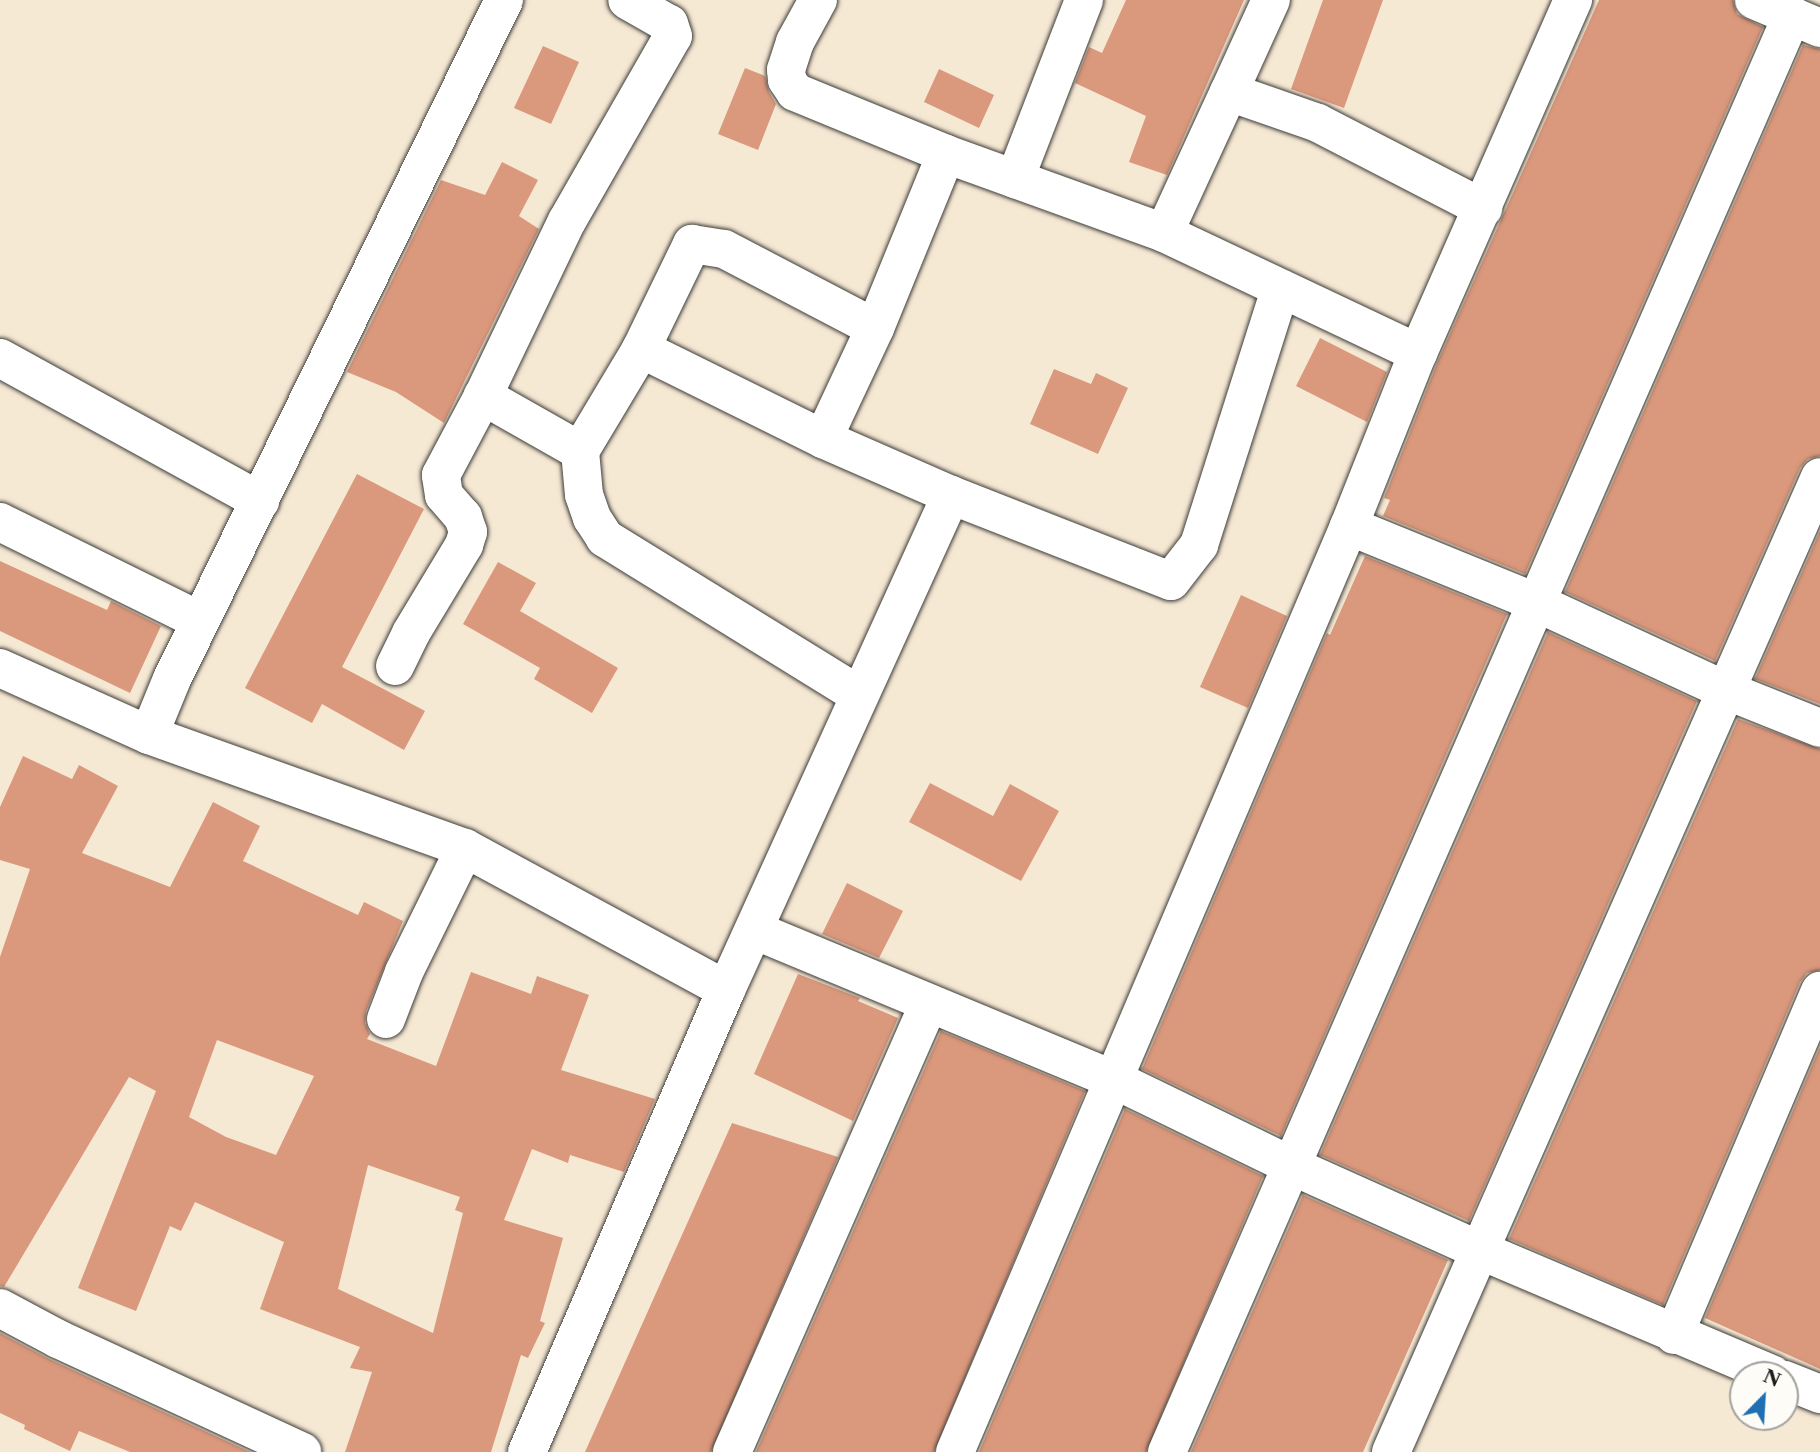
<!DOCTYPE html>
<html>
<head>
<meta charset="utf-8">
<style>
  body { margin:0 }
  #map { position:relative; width:1820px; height:1452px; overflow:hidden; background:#f6e9d4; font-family:"Libre Caslon Text",serif }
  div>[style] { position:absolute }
  .building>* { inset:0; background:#da987c }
  .roads { filter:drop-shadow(0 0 2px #3d3b38) drop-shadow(0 0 2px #3d3b38) }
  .street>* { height:38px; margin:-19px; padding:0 19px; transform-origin:19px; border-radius:19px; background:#fff }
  span { translate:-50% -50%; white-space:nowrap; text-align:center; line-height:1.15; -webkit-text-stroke:5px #fdfcf7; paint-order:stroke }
  .north { position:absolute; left:1729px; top:1361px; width:70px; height:70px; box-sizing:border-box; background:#fdfcf7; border:2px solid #a3a29f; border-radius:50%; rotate:24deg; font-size:19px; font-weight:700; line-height:28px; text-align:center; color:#1c1c1c }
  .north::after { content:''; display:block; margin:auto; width:24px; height:32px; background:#1f6fb2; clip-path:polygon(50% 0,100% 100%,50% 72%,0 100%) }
</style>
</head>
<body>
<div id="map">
  <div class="building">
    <i style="clip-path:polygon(1126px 0,1244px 0,1167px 175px,1129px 162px,1146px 116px,1075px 83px,1089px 47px,1102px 53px)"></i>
    <i style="clip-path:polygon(1323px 0,1383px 0,1344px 108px,1291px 89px)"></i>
    <i style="clip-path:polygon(1599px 0,1733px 0,1737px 14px,1763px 27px,1525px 574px,1383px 516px,1390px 500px,1384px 498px,1438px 361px)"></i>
    <i style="clip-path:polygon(1803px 45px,1820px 49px,1820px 456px,1808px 459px,1800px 468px,1715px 661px,1565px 592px)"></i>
    <i style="clip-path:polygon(543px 46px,579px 62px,551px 124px,514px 108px)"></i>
    <i style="clip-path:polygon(745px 68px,765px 76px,769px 92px,776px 104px,758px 150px,718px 134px)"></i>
    <i style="clip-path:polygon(939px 69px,994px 95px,979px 128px,924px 102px)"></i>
    <i style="clip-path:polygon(502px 162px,538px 180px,519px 216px,539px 229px,444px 423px,396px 392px,347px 372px,441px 180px,485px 195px)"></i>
    <i style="clip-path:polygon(1320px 338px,1387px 372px,1367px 422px,1296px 386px)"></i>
    <i style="clip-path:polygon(1054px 369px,1091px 384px,1096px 373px,1128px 388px,1098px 454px,1030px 424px)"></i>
    <i style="clip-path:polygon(357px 474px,424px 509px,342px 667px,425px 711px,404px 750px,322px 704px,312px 723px,245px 688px)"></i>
    <i style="clip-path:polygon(1820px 531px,1820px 704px,1755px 679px)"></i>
    <i style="clip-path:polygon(1365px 556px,1507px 614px,1281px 1136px,1142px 1069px,1327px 633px,1330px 635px)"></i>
    <i style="clip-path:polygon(0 561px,107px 610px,111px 601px,161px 626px,130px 693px,0 631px)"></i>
    <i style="clip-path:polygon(498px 562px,536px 583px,520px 611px,618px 668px,592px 713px,534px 679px,540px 668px,463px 624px)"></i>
    <i style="clip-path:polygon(1241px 595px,1287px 616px,1248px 708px,1200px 687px)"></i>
    <i style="clip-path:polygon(1548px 632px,1697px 701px,1469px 1221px,1320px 1155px)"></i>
    <i style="clip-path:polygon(1738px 719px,1820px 749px,1820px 970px,1807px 973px,1800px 982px,1663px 1305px,1509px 1239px)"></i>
    <i style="clip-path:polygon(evenodd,23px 756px,72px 779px,79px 765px,118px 786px,82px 853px,170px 887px,213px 802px,260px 826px,243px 861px,358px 915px,364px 902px,403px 921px,366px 1011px,365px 1023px,370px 1034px,367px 1039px,436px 1066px,471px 972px,531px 994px,537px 976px,589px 995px,561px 1070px,655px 1099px,624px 1172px,570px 1155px,568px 1163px,532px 1149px,504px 1220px,563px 1238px,540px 1321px,545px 1323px,528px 1358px,521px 1355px,491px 1452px,345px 1452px,372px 1372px,350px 1368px,360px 1347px,260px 1309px,284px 1242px,195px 1202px,181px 1231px,170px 1226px,136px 1311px,78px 1288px,156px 1091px,129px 1077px,4px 1287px,0 1286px,0 957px,30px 869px,0 860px,0 807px,23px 756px,217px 1040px,314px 1076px,276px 1155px,226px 1137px,189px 1117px,217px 1040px,23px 756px,368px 1165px,460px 1197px,455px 1210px,463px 1213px,433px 1333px,338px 1289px,368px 1165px)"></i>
    <i style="clip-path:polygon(930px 783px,993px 816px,1010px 784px,1059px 811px,1021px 881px,909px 822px)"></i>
    <i style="clip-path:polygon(847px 883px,903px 911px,879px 958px,822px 934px)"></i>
    <i style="clip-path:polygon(798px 974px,860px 998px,858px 1001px,898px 1018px,853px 1121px,754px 1074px)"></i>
    <i style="clip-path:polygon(941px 1031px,1085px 1091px,934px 1452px,756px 1452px)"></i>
    <i style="clip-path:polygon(1820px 1047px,1820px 1369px,1705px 1318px)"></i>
    <i style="clip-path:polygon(1125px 1109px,1263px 1176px,1146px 1452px,979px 1452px)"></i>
    <i style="clip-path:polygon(732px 1123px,838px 1157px,711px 1452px,585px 1452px)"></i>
    <i style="clip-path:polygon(1303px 1195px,1448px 1260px,1363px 1452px,1191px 1452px)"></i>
    <i style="clip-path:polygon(0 1333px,49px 1359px,250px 1452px,130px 1452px,79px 1431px,70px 1451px,24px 1429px,25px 1425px,0 1413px)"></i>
  </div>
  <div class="roads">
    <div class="street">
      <i style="left:818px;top:0;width:48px;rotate:118.7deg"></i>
      <i style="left:795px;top:42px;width:29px;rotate:108deg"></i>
      <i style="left:786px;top:70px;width:10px;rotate:84deg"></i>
      <i style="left:787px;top:80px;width:14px;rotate:56deg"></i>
      <i style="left:795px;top:92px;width:163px;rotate:22.3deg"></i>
      <i style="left:946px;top:154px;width:232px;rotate:19.9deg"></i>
      <i style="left:1164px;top:233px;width:281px;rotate:25.3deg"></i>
      <i style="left:1754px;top:0;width:72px;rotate:23deg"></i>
      <i style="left:1229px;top:92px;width:101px;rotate:-65.5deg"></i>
      <i style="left:1015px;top:179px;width:192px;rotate:-68.9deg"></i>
      <i style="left:1164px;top:233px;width:155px;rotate:-65.3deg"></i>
      <i style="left:1229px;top:92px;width:94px;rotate:19.2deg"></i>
      <i style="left:1318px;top:123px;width:186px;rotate:27.3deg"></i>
      <i style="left:641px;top:349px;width:203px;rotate:26.3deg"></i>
      <i style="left:823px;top:439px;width:140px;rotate:23.6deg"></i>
      <i style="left:951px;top:495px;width:236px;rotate:21.4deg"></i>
      <i style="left:1171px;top:581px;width:46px;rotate:-52.1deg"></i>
      <i style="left:1199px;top:545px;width:269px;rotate:-72.4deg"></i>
      <i style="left:0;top:358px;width:297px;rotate:28.8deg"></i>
      <i style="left:823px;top:439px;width:123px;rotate:-64.9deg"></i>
      <i style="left:875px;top:328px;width:188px;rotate:-67.8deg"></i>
      <i style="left:580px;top:451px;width:112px;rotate:-150.4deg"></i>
      <i style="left:483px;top:396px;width:194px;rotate:-64.4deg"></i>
      <i style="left:567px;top:221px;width:213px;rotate:-60.2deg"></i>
      <i style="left:673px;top:36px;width:13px;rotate:-108deg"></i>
      <i style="left:669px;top:24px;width:48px;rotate:-150.3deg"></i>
      <i style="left:0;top:522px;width:223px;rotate:26.3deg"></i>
      <i style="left:1349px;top:526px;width:201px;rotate:22.2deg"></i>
      <i style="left:1535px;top:602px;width:209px;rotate:24.9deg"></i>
      <i style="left:1725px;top:690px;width:102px;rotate:21.8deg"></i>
      <i style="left:395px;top:666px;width:37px;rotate:-64deg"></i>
      <i style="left:411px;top:633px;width:103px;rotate:-58.9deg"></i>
      <i style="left:464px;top:545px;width:14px;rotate:-73deg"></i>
      <i style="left:468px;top:532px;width:16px;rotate:-108deg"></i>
      <i style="left:463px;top:517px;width:29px;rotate:-131deg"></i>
      <i style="left:444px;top:495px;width:20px;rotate:-99deg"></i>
      <i style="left:441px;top:475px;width:89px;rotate:-62deg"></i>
      <i style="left:0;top:668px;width:163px;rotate:24.2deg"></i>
      <i style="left:149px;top:735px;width:61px;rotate:-67.7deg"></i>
      <i style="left:172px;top:679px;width:756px;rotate:-63.94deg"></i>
      <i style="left:859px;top:695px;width:299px;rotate:-148.3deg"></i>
      <i style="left:605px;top:538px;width:24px;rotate:-123deg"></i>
      <i style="left:592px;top:518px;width:24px;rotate:-109deg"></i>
      <i style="left:584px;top:495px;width:44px;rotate:-95.2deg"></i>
      <i style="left:580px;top:451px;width:119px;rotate:-59.1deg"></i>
      <i style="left:641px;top:349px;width:117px;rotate:-64.1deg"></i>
      <i style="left:692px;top:244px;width:32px;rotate:9deg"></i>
      <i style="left:724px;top:249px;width:170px;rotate:27.6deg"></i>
      <i style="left:149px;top:735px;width:336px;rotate:19.7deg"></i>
      <i style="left:465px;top:848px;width:297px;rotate:28.5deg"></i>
      <i style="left:754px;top:930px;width:391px;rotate:22.6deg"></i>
      <i style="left:1115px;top:1080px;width:197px;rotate:25.9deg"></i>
      <i style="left:1292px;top:1166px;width:205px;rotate:24.2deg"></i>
      <i style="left:1479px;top:1250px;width:319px;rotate:23deg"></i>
      <i style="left:386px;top:1019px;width:50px;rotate:-69deg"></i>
      <i style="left:404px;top:972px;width:138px;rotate:-63.8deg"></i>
      <i style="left:0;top:1308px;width:66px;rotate:28.1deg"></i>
      <i style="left:58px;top:1339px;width:269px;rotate:24.8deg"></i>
      <i style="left:1674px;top:1335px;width:374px;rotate:-67deg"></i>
      <i style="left:1785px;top:1380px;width:38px;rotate:22deg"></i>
      <i style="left:527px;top:1452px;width:503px;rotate:-66.7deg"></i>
      <i style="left:726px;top:990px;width:544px;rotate:-65.56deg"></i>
      <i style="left:732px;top:1452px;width:490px;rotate:-66.3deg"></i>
      <i style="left:955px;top:1452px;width:1006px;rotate:-66.95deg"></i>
      <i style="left:1349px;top:526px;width:186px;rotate:-68.3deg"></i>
      <i style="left:1418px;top:353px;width:386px;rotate:-66.3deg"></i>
      <i style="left:1167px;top:1452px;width:1567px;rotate:-66.49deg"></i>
      <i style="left:1391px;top:1452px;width:1065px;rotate:-66.25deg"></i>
    </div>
  </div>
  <div class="north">N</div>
</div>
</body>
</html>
